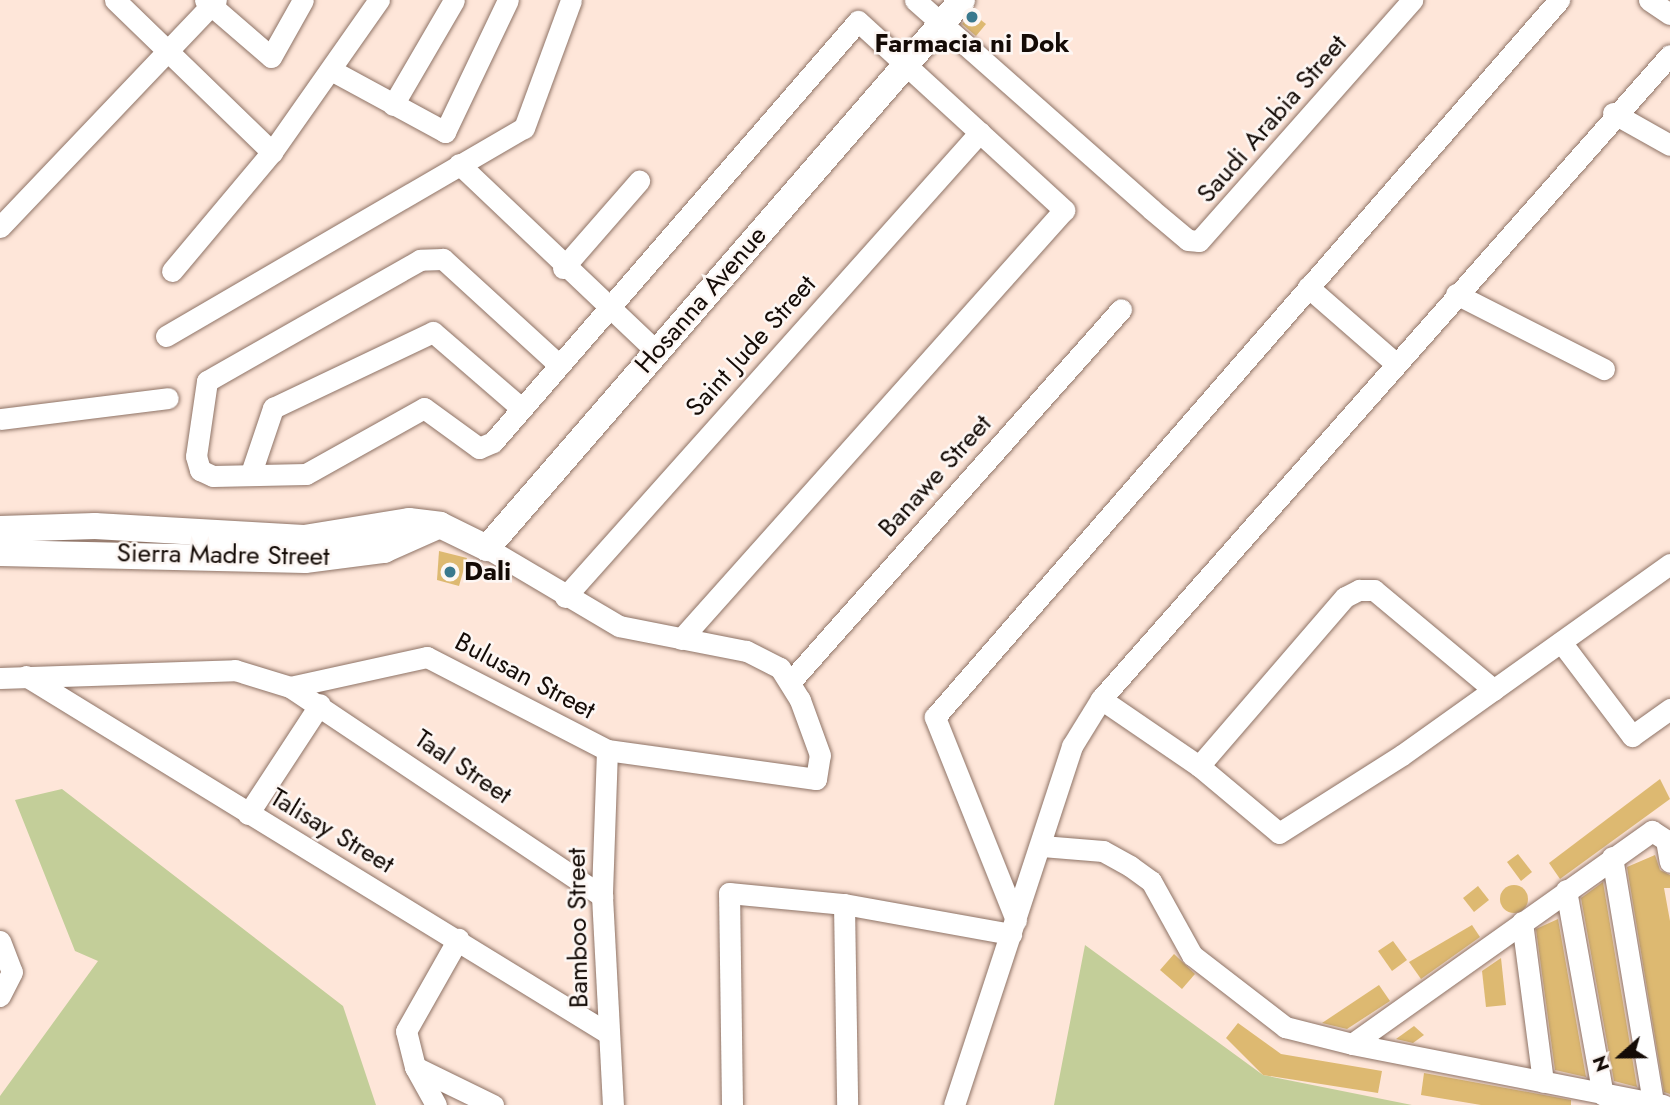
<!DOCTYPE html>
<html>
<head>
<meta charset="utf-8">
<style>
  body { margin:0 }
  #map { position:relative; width:1670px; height:1105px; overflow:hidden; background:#fee6d9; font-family:Jost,sans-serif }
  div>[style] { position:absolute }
  .green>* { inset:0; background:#c3ce99 }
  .building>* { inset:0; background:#ddb971 }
  .round { border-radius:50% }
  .roads { filter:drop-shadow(0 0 2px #8e7366) drop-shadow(0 0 2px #8e7366) }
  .minor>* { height:21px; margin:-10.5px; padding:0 10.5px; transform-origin:10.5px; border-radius:10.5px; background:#fff }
  .major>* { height:26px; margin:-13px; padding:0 13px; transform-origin:13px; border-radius:13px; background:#fff }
  .dots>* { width:19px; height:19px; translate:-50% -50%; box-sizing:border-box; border:4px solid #fdf7f4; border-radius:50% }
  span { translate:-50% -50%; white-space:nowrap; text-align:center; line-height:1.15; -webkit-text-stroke:5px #fdf7f4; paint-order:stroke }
  .poi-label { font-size:26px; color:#140b06; font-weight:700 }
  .left { translate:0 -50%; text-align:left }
  .street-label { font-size:26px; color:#140b06 }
  .north { position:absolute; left:1586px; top:1021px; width:70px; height:70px; -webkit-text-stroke:5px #fdf7f4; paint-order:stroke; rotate:249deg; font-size:19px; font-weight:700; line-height:28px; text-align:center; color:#140b06 }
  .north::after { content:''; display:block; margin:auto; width:24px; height:32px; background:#140b06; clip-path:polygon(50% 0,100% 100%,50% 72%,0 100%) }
</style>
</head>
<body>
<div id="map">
  <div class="green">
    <i style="clip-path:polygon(62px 789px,343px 1006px,376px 1105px,0 1105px,0 1096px,98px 961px,75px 951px,15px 800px)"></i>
    <i style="clip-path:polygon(1085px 945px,1263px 1075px,1412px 1105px,1054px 1105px)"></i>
  </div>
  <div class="building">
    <i style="clip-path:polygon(972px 13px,986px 24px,976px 36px,962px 24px)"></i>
    <i style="clip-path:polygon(439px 551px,467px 558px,459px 586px,437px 580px)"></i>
    <i style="clip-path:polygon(1660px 779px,1670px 799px,1560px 879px,1549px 863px)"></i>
    <i style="clip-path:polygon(1518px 854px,1532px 872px,1521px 881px,1507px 862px)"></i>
    <i style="clip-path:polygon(1655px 855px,1660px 870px,1670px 875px,1670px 888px,1664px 888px,1670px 921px,1670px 1094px,1664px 1092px,1627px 867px)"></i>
    <i style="clip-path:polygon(1603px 882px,1637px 1087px,1614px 1081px,1581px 898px)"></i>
    <i class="round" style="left:1500px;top:885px;width:28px;height:28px"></i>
    <i style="clip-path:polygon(1478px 886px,1489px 900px,1474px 912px,1463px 898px)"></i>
    <i style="clip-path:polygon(1558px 919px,1586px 1077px,1555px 1070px,1536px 929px)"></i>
    <i style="clip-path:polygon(1472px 925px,1480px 937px,1421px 979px,1409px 962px)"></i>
    <i style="clip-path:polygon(1393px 941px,1407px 960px,1392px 971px,1378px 951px)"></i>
    <i style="clip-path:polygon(1174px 954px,1195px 974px,1182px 989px,1160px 970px)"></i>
    <i style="clip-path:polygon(1501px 958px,1506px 1005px,1486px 1007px,1482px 971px)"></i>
    <i style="clip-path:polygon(1379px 985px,1390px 1001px,1347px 1029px,1322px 1023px)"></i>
    <i style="clip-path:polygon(1238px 1023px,1281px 1054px,1382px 1071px,1378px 1093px,1263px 1075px,1226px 1038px)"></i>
    <i style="clip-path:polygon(1414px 1026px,1424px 1035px,1413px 1043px,1396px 1039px)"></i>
    <i style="clip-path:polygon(1424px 1073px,1571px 1100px,1571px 1105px,1481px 1105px,1421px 1095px)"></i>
  </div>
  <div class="roads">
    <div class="minor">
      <i style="left:115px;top:0;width:219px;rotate:44.1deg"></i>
      <i style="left:205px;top:0;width:87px;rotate:40.8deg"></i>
      <i style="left:271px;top:57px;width:65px;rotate:-60.7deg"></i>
      <i style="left:915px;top:0;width:315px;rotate:41.5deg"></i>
      <i style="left:1151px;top:209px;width:48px;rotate:40deg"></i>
      <i style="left:1188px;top:240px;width:11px;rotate:5deg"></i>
      <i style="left:1199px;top:241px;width:322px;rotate:-48.5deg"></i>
      <i style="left:1649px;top:0;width:25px;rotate:34deg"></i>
      <i style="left:331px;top:70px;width:130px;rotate:28.5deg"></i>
      <i style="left:445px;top:132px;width:146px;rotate:-64.5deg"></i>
      <i style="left:393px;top:105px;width:121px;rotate:-59.8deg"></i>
      <i style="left:1613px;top:113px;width:65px;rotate:29.3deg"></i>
      <i style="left:459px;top:164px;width:273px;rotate:43.5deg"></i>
      <i style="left:0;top:227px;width:313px;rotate:-46.4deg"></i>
      <i style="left:563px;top:268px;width:116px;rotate:-48.9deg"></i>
      <i style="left:172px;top:271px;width:155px;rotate:-50deg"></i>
      <i style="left:272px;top:152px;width:186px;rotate:-54.9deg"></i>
      <i style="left:1308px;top:287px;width:116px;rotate:41.1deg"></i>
      <i style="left:1456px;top:294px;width:166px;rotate:26.9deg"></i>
      <i style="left:166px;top:336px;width:414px;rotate:-30.2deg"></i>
      <i style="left:524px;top:128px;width:136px;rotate:-69.8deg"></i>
      <i style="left:558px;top:364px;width:156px;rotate:-137.6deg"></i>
      <i style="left:443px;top:259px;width:23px;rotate:178deg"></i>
      <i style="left:420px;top:260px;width:245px;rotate:150.4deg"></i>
      <i style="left:207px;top:381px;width:76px;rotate:98.3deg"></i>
      <i style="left:196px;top:456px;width:15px;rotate:74deg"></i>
      <i style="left:200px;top:470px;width:14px;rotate:25deg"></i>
      <i style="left:213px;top:476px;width:93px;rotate:-1.2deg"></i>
      <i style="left:306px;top:474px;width:135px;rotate:-29.2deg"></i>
      <i style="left:424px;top:408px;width:68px;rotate:36deg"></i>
      <i style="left:479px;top:448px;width:15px;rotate:-23deg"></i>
      <i style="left:493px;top:442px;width:557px;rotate:-49.08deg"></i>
      <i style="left:858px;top:21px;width:280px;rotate:42.5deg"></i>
      <i style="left:1064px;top:210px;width:575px;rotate:131.76deg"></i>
      <i style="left:0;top:419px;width:169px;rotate:-7.1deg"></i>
      <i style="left:251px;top:473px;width:69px;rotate:-71.3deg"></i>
      <i style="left:273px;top:408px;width:177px;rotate:-25.4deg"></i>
      <i style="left:433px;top:332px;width:115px;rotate:40.8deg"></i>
      <i style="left:565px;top:597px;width:623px;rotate:-48.25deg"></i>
      <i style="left:1561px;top:642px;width:118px;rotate:52.9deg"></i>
      <i style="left:1632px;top:736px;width:47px;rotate:-35.4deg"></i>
      <i style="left:26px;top:676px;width:684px;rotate:31.55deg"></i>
      <i style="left:0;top:678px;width:235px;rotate:-1.9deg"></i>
      <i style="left:235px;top:670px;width:58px;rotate:17.2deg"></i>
      <i style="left:290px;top:687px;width:140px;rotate:-12.4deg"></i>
      <i style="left:427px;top:657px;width:203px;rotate:27.3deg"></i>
      <i style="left:607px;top:750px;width:211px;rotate:7.9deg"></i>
      <i style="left:816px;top:779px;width:24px;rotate:-81deg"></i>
      <i style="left:820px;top:755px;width:59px;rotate:-110deg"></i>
      <i style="left:800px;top:700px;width:38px;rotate:-122deg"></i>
      <i style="left:780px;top:668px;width:38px;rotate:-153deg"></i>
      <i style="left:746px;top:651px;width:129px;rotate:-168.9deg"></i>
      <i style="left:619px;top:626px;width:153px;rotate:-149.4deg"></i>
      <i style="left:791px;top:681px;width:497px;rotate:-48.4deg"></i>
      <i style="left:290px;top:687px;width:376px;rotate:33.8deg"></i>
      <i style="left:1101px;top:699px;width:119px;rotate:34.4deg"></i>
      <i style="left:1199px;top:766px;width:104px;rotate:39.9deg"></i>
      <i style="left:1279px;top:833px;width:146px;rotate:-32.4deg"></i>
      <i style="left:1402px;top:755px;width:329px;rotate:-35.5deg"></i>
      <i style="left:607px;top:750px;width:146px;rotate:92deg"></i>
      <i style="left:602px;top:896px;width:209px;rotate:87deg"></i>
      <i style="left:1199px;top:766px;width:223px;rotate:-49.2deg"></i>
      <i style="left:1345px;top:597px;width:16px;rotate:-27deg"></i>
      <i style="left:1359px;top:590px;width:15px"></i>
      <i style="left:1374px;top:590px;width:156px;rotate:39.8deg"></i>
      <i style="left:248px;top:814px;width:131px;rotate:-56.8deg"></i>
      <i style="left:1042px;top:846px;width:61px;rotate:4.7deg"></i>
      <i style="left:1103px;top:851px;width:31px;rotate:29deg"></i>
      <i style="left:1130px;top:866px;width:26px;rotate:36deg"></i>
      <i style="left:1151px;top:881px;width:85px;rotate:61deg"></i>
      <i style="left:1192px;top:955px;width:118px;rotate:37.7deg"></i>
      <i style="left:1285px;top:1027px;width:69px;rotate:14.2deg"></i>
      <i style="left:1352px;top:1044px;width:368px;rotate:-35.4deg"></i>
      <i style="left:1652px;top:831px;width:17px;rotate:33deg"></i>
      <i style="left:1666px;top:840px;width:22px;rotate:80deg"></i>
      <i style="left:1612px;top:857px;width:249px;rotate:80.5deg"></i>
      <i style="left:1566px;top:890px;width:208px;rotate:79.8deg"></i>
      <i style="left:844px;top:904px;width:201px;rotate:89.1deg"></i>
      <i style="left:1016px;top:920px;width:219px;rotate:-111.8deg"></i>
      <i style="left:935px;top:717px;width:951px;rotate:-48.97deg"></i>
      <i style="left:1522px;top:922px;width:161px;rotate:82.5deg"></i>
      <i style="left:0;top:941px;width:33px;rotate:69deg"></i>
      <i style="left:12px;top:972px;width:27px;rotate:117deg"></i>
      <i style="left:1352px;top:1044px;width:317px;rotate:11.1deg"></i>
      <i style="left:415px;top:1067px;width:87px;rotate:26deg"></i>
      <i style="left:436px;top:1105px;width:43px;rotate:-118.9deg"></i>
      <i style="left:415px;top:1067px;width:37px;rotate:-104deg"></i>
      <i style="left:406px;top:1031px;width:106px;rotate:-60.5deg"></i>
      <i style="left:732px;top:1105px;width:212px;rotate:-90.8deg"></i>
      <i style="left:729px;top:893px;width:116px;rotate:5.5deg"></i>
      <i style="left:844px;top:904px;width:170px;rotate:10.2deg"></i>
      <i style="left:954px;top:1105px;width:378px;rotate:-71.8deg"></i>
      <i style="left:1072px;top:746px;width:55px;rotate:-58.3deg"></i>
      <i style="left:1101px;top:699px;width:859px;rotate:-48.54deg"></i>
    </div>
    <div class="major">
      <i style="left:0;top:529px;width:95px;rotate:-1.8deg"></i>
      <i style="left:95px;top:526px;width:209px;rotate:3.3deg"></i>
      <i style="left:304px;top:538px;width:106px;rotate:-9.2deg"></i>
      <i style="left:409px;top:521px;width:31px;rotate:7deg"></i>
      <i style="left:440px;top:525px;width:52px;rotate:26.1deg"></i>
      <i style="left:487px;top:548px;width:725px;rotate:-49.08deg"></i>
      <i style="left:0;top:553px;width:305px;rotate:1.3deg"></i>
      <i style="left:305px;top:560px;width:80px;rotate:-7.2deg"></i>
      <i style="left:384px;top:550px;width:61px;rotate:-24.1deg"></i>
    </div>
  </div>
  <div class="dots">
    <i style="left:972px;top:17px;background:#3a798e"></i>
    <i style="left:450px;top:572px;background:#3a798e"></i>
  </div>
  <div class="poi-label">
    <span style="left:972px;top:44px">Farmacia ni Dok</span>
    <span class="left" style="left:464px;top:572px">Dali</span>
  </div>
  <div class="street-label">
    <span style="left:1272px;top:119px;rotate:-49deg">Saudi Arabia Street</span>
    <span style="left:701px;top:300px;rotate:-49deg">Hosanna Avenue</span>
    <span style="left:751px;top:346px;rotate:-48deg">Saint Jude Street</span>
    <span style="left:935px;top:476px;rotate:-48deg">Banawe Street</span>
    <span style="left:223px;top:555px;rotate:1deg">Sierra Madre Street</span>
    <span style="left:525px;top:676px;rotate:28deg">Bulusan Street</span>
    <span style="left:463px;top:767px;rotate:34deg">Taal Street</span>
    <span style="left:332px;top:831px;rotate:31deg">Talisay Street</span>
    <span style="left:578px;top:928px;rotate:-91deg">Bamboo Street</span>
  </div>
  <div class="north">N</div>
</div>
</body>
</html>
